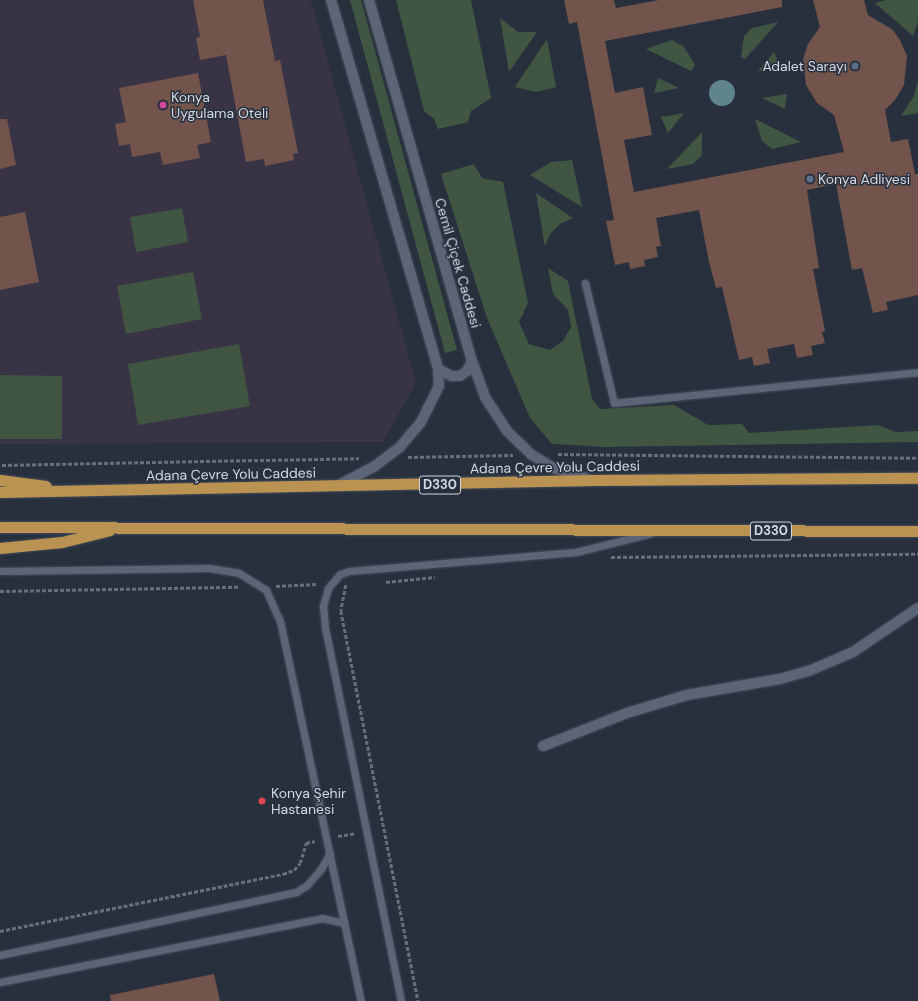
<!DOCTYPE html>
<html>
<head>
<meta charset="utf-8">
<style>
  body { margin:0 }
  #map { position:relative; width:918px; height:1001px; overflow:hidden; background:#28303e; font-family:"DM Sans",sans-serif }
  div>[style] { position:absolute }
  .education>* { inset:0; background:#393445 }
  .green>* { inset:0; background:#415543 }
  .water>* { inset:0; background:#5f848c }
  .round { border-radius:50% }
  .building>* { inset:0; background:#72544c }
  .path>* { height:2.5px; margin-top:-1.25px; transform-origin:0; background:repeating-linear-gradient(90deg,#686f7b 0 4px,transparent 0 6px) }
  .roads { filter:drop-shadow(0 0 1px #474e59) drop-shadow(0 0 1px #474e59) }
  .service>* { height:7px; margin:-3.5px; padding:0 3.5px; transform-origin:3.5px; border-radius:3.5px; background:#5c6575 }
  .minor>* { height:10px; margin:-5px; padding:0 5px; transform-origin:5px; border-radius:5px; background:#5c6575 }
  .tertiary>* { height:10px; margin:-5px; padding:0 5px; transform-origin:5px; border-radius:5px; background:#5c6575 }
  .trunk>* { height:11px; margin:-5.5px; padding:0 5.5px; transform-origin:5.5px; border-radius:5.5px; background:#ba9251 }
  .dots>* { width:11px; height:11px; translate:-50% -50%; box-sizing:border-box; border:2px solid #28303e; border-radius:50% }
  span { translate:-50% -50%; white-space:nowrap; text-align:center; line-height:1.15; -webkit-text-stroke:3px #28303e; paint-order:stroke }
  .shield-label span { padding:1px 3px; background:#28303e; border:1px solid; border-radius:3px; -webkit-text-stroke-width:0 }
  .shield-label { font-size:13px; color:#d3d8e1; font-weight:700 }
  .poi-label { font-size:14px; color:#d3d8e1 }
  .right { translate:-100% -50%; text-align:right }
  .left { translate:0 -50%; text-align:left }
  .street-label { font-size:14px; color:#d3d8e1 }
</style>
</head>
<body>
<div id="map">
  <div class="education">
    <i style="clip-path:polygon(0 0,311px 0,416px 383px,383px 442px,0 444px)"></i>
  </div>
  <div class="green">
    <i style="clip-path:polygon(350px 0,361px 0,457px 350px,445px 353px)"></i>
    <i style="clip-path:polygon(396px 0,471px 0,491px 98px,471px 111px,468px 122px,438px 129px,434px 119px,424px 111px)"></i>
    <i style="clip-path:polygon(886px 0,918px 0,918px 21px,913px 36px,875px 3px)"></i>
    <i style="clip-path:polygon(500px 18px,518px 32px,537px 32px,509px 72px)"></i>
    <i style="clip-path:polygon(778px 22px,745px 59px,741px 57px,744px 36px,752px 28px)"></i>
    <i style="clip-path:polygon(547px 39px,556px 87px,536px 92px,515px 87px)"></i>
    <i style="clip-path:polygon(672px 40px,684px 47px,695px 65px,691px 71px,646px 49px)"></i>
    <i style="clip-path:polygon(774px 52px,782px 69px,758px 71px)"></i>
    <i style="clip-path:polygon(658px 78px,679px 88px,654px 93px)"></i>
    <i style="clip-path:polygon(918px 80px,918px 113px,901px 116px,914px 96px)"></i>
    <i style="clip-path:polygon(787px 94px,785px 109px,762px 98px)"></i>
    <i style="clip-path:polygon(684px 113px,668px 133px,661px 117px)"></i>
    <i style="clip-path:polygon(755px 119px,801px 142px,772px 149px,762px 141px)"></i>
    <i style="clip-path:polygon(702px 132px,702px 155px,693px 164px,667px 169px)"></i>
    <i style="clip-path:polygon(572px 160px,582px 207px,530px 175px,551px 162px)"></i>
    <i style="clip-path:polygon(474px 164px,482px 178px,503px 182px,528px 303px,519px 322px,529px 344px,550px 350px,563px 341px,571px 327px,568px 310px,553px 294px,548px 268px,568px 281px,592px 399px,600px 409px,674px 405px,708px 425px,742px 424px,749px 433px,878px 425px,896px 432px,918px 431px,918px 442px,606px 447px,552px 444px,530px 418px,487px 318px,441px 174px)"></i>
    <i style="clip-path:polygon(536px 193px,573px 218px,560px 224px,550px 234px,545px 247px)"></i>
    <i style="clip-path:polygon(182px 208px,188px 242px,136px 252px,130px 217px)"></i>
    <i style="clip-path:polygon(193px 272px,202px 319px,126px 334px,117px 286px)"></i>
    <i style="clip-path:polygon(239px 344px,250px 406px,138px 425px,128px 364px)"></i>
    <i style="clip-path:polygon(0 375px,62px 376px,62px 439px,0 439px)"></i>
  </div>
  <div class="water">
    <i class="round" style="left:709px;top:80px;width:26px;height:26px"></i>
  </div>
  <div class="building">
    <i style="clip-path:polygon(193px 0,263px 0,275px 61px,280px 60px,298px 153px,293px 154px,294px 160px,265px 166px,264px 159px,246px 162px,226px 55px,200px 60px,196px 38px,200px 37px)"></i>
    <i style="clip-path:polygon(564px 0,614px 0,616px 8px,659px 0,782px 0,782px 7px,605px 41px,615px 93px,643px 87px,652px 135px,624px 140px,634px 192px,844px 152px,834px 115px,817px 103px,806px 85px,803px 59px,808px 44px,820px 27px,813px 0,864px 0,868px 15px,893px 30px,900px 40px,907px 56px,904px 85px,895px 100px,885px 110px,891px 142px,908px 139px,915px 174px,918px 174px,918px 295px,886px 302px,888px 310px,873px 313px,862px 268px,852px 270px,836px 184px,807px 190px,819px 268px,813px 269px,825px 331px,822px 332px,825px 343px,811px 346px,813px 355px,797px 358px,794px 344px,767px 349px,770px 363px,754px 366px,752px 357px,739px 360px,722px 287px,716px 288px,709px 262px,699px 210px,656px 218px,661px 246px,656px 247px,658px 257px,644px 260px,645px 266px,630px 269px,629px 262px,615px 265px,606px 221px,614px 220px,577px 22px,569px 24px)"></i>
    <i style="clip-path:polygon(198px 73px,211px 142px,197px 145px,200px 158px,163px 165px,160px 152px,132px 157px,130px 144px,119px 146px,115px 124px,126px 122px,119px 88px)"></i>
    <i style="clip-path:polygon(0 119px,7px 119px,16px 165px,0 169px)"></i>
    <i style="clip-path:polygon(25px 212px,39px 282px,0 290px,0 217px)"></i>
    <i style="clip-path:polygon(214px 974px,220px 1001px,111px 1001px,110px 995px)"></i>
  </div>
  <div class="path">
    <i style="left:558px;top:454px;width:360px;rotate:0.6deg"></i>
    <i style="left:408px;top:457px;width:105px;rotate:-1.1deg"></i>
    <i style="left:2px;top:465px;width:357px;rotate:-1.1deg"></i>
    <i style="left:611px;top:557px;width:307px;rotate:-0.6deg"></i>
    <i style="left:386px;top:582px;width:49px;rotate:-5.8deg"></i>
    <i style="left:346px;top:585px;width:26px;rotate:101deg"></i>
    <i style="left:341px;top:611px;width:398px;rotate:78.8deg"></i>
    <i style="left:276px;top:586px;width:41px;rotate:-2.8deg"></i>
    <i style="left:0;top:591px;width:239px;rotate:-1deg"></i>
    <i style="left:338px;top:836px;width:18px;rotate:-9deg"></i>
    <i style="left:0;top:931px;width:289px;rotate:-11.4deg"></i>
    <i style="left:283px;top:874px;width:12px;rotate:-20deg"></i>
    <i style="left:294px;top:870px;width:9px;rotate:-49deg"></i>
    <i style="left:300px;top:863px;width:21px;rotate:-73deg"></i>
    <i style="left:306px;top:843px;width:9px;rotate:-13deg"></i>
  </div>
  <div class="roads">
    <div class="service">
      <i style="left:585px;top:283px;width:123px;rotate:76.4deg"></i>
      <i style="left:614px;top:403px;width:306px;rotate:-5.8deg"></i>
      <i style="left:0;top:571px;width:209px;rotate:-0.8deg"></i>
      <i style="left:209px;top:568px;width:30px;rotate:9deg"></i>
      <i style="left:239px;top:573px;width:32px;rotate:32deg"></i>
      <i style="left:266px;top:590px;width:34px;rotate:66deg"></i>
      <i style="left:280px;top:621px;width:389px;rotate:78deg"></i>
      <i style="left:0;top:955px;width:303px;rotate:-12deg"></i>
      <i style="left:296px;top:892px;width:13px;rotate:-32deg"></i>
      <i style="left:307px;top:885px;width:21px;rotate:-49deg"></i>
      <i style="left:321px;top:869px;width:18px;rotate:-61deg"></i>
      <i style="left:0;top:982px;width:328px;rotate:-11.2deg"></i>
      <i style="left:322px;top:918px;width:23px;rotate:13deg"></i>
      <i style="left:401px;top:1001px;width:382px;rotate:-101.5deg"></i>
      <i style="left:325px;top:627px;width:21px;rotate:-95deg"></i>
      <i style="left:323px;top:606px;width:19px;rotate:-74deg"></i>
      <i style="left:328px;top:588px;width:18px;rotate:-49deg"></i>
      <i style="left:340px;top:574px;width:9px;rotate:-18deg"></i>
      <i style="left:349px;top:571px;width:228px;rotate:-4.8deg"></i>
      <i style="left:576px;top:552px;width:78px;rotate:-14deg"></i>
    </div>
    <div class="minor">
      <i style="left:543px;top:746px;width:90px;rotate:-21.4deg"></i>
      <i style="left:627px;top:713px;width:63px;rotate:-16.7deg"></i>
      <i style="left:687px;top:695px;width:94px;rotate:-9.8deg"></i>
      <i style="left:780px;top:679px;width:32px;rotate:-16deg"></i>
      <i style="left:811px;top:670px;width:46px;rotate:-23.2deg"></i>
      <i style="left:853px;top:652px;width:78px;rotate:-34.1deg"></i>
    </div>
    <div class="tertiary">
      <i style="left:331px;top:0;width:384px;rotate:73.8deg"></i>
      <i style="left:438px;top:369px;width:17px;rotate:87deg"></i>
      <i style="left:439px;top:386px;width:40px;rotate:116.6deg"></i>
      <i style="left:421px;top:422px;width:33px;rotate:130deg"></i>
      <i style="left:400px;top:447px;width:31px;rotate:143deg"></i>
      <i style="left:375px;top:466px;width:41px;rotate:152.2deg"></i>
      <i style="left:369px;top:0;width:375px;rotate:74.1deg"></i>
      <i style="left:472px;top:361px;width:38px;rotate:70deg"></i>
      <i style="left:485px;top:397px;width:40px;rotate:57.1deg"></i>
      <i style="left:507px;top:431px;width:35px;rotate:44deg"></i>
      <i style="left:532px;top:455px;width:26px;rotate:31deg"></i>
      <i style="left:554px;top:468px;width:36px;rotate:18deg"></i>
      <i style="left:438px;top:369px;width:16px;rotate:27deg"></i>
      <i style="left:452px;top:376px;width:8px"></i>
      <i style="left:460px;top:376px;width:9px;rotate:-36deg"></i>
      <i style="left:467px;top:371px;width:11px;rotate:-63deg"></i>
    </div>
    <div class="trunk">
      <i style="left:0;top:480px;width:46px;rotate:7.4deg"></i>
      <i style="left:0;top:492px;width:593px;rotate:-1.16deg"></i>
      <i style="left:593px;top:480px;width:325px;rotate:-0.4deg"></i>
      <i style="left:0;top:527px;width:918px;rotate:0.25deg"></i>
      <i style="left:0;top:548px;width:62px;rotate:-5.5deg"></i>
      <i style="left:62px;top:542px;width:49px;rotate:-14deg"></i>
    </div>
  </div>
  <div class="dots">
    <i style="left:855px;top:66px;background:#5c6f8a"></i>
    <i style="left:163px;top:105px;background:#d1479c"></i>
    <i style="left:810px;top:179px;background:#5c6f8a"></i>
    <i style="left:262px;top:801px;background:#e0444e"></i>
  </div>
  <div class="shield-label">
    <span style="left:440px;top:485px">D330</span>
    <span style="left:771px;top:531px">D330</span>
  </div>
  <div class="poi-label">
    <span class="right" style="left:847px;top:66px">Adalet Sarayı</span>
    <span class="left" style="left:171px;top:105px">Konya<br>Uygulama Oteli</span>
    <span class="left" style="left:818px;top:179px">Konya Adliyesi</span>
    <span class="left" style="left:271px;top:801px">Konya Şehir<br>Hastanesi</span>
  </div>
  <div class="street-label">
    <span style="left:458px;top:263px;rotate:74deg">Cemil Çiçek Caddesi</span>
    <span style="left:555px;top:467px;rotate:-1deg">Adana Çevre Yolu Caddesi</span>
    <span style="left:231px;top:474px;rotate:-1deg">Adana Çevre Yolu Caddesi</span>
  </div>
</div>
</body>
</html>
